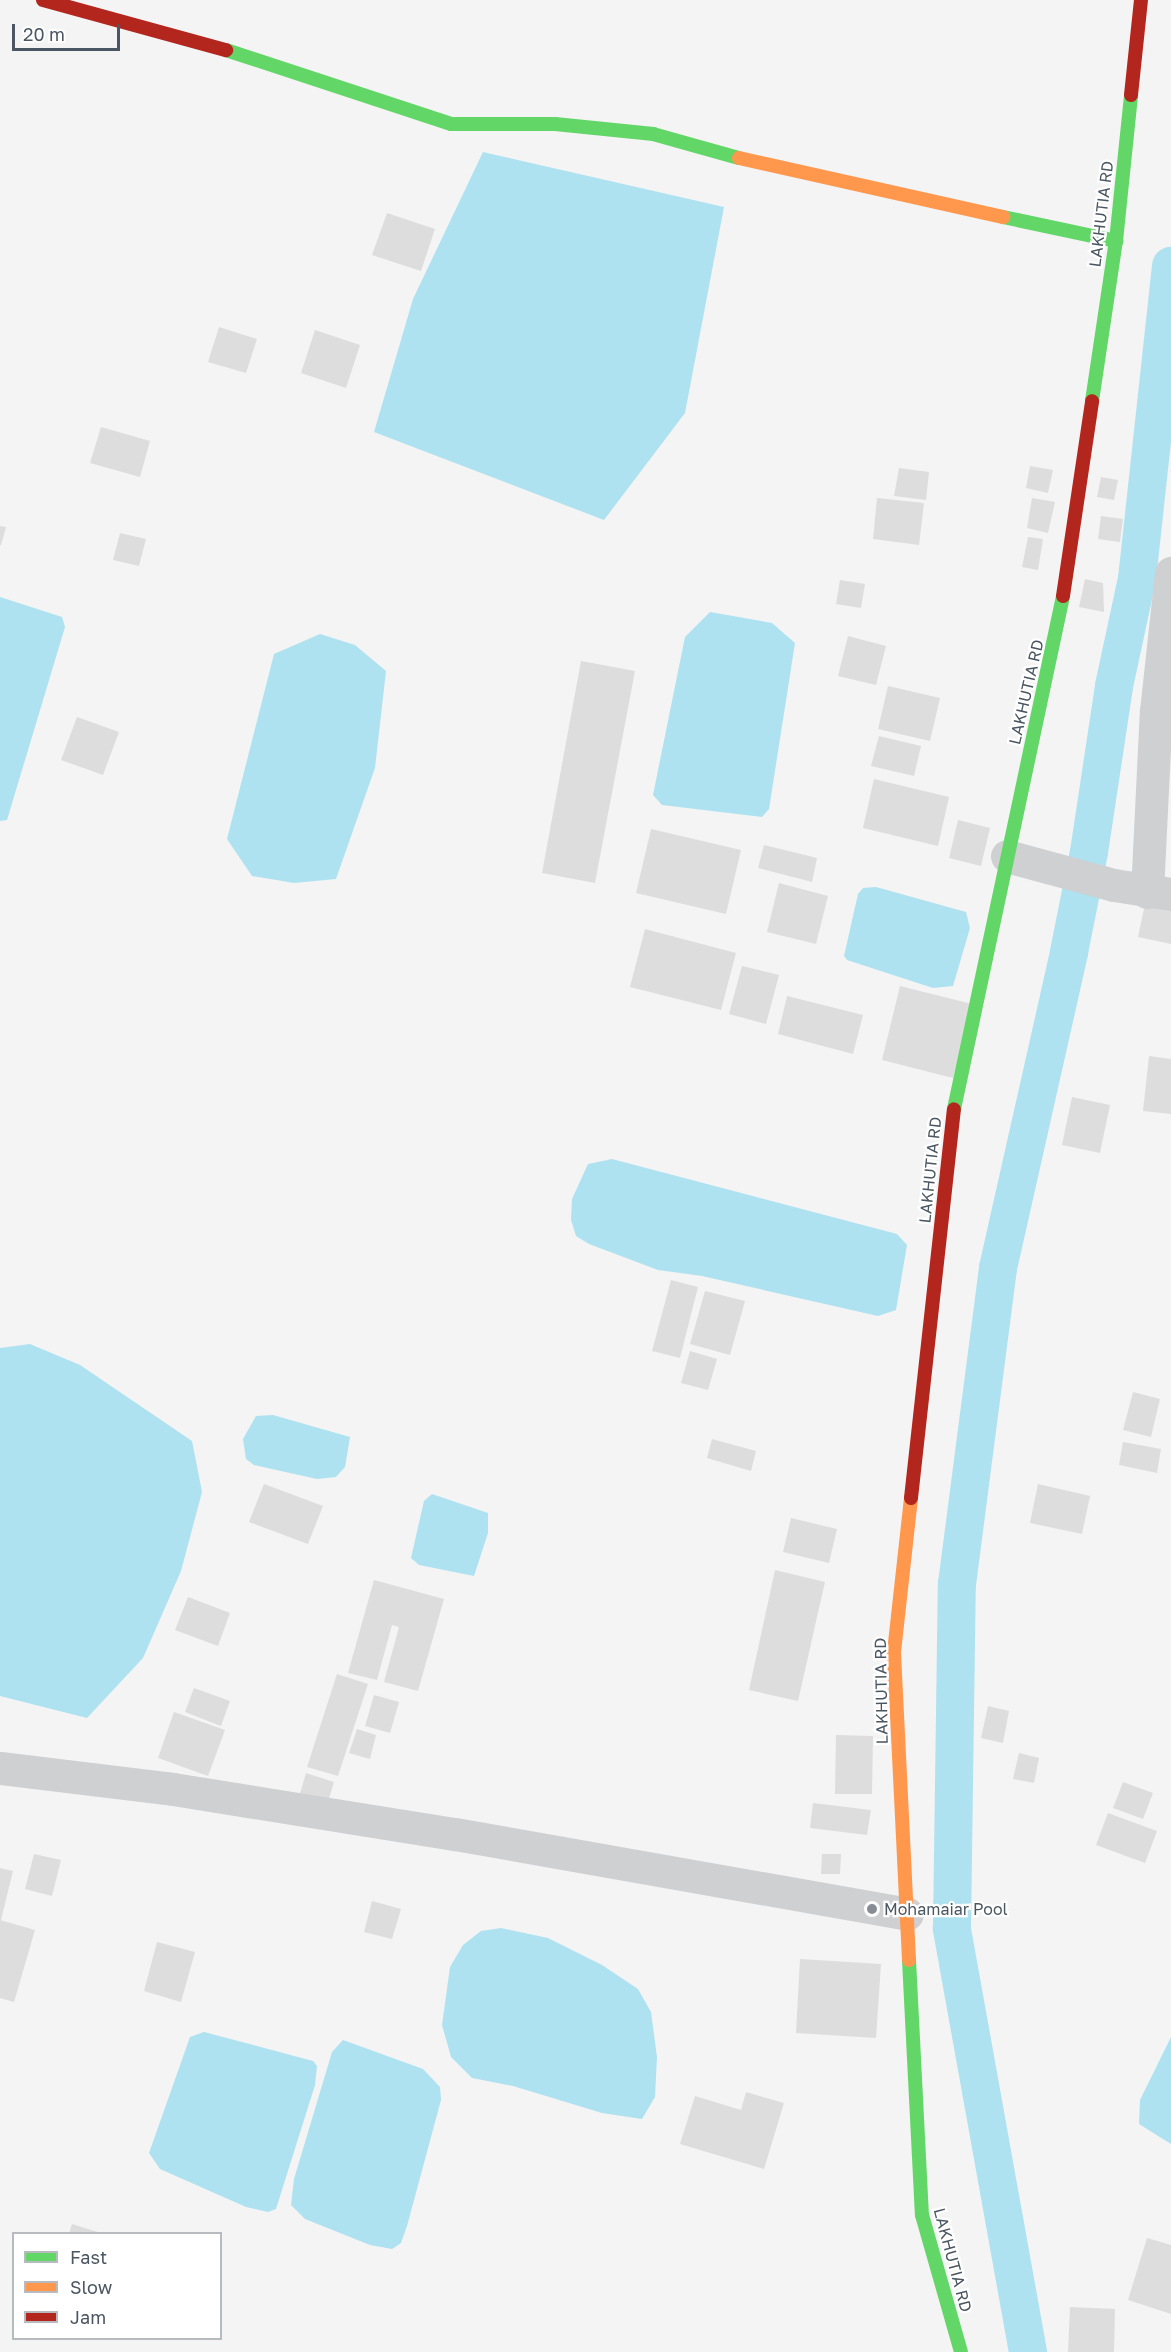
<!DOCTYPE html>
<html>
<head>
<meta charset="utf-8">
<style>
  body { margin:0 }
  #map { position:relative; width:1171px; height:2352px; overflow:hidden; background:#f4f4f4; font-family:"Golos Text",sans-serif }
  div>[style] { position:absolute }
  .water>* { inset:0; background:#aee2f0 }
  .canal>* { height:38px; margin:-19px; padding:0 19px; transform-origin:19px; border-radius:19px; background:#aee2f0 }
  .building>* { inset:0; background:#ddddde }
  .street>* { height:33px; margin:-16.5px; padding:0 16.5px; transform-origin:16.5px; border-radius:16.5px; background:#ced0d2 }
  .fast>* { height:14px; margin:-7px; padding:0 7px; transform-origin:7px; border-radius:7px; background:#63d668 }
  .slow>* { height:14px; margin:-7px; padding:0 7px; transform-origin:7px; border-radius:7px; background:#ff974d }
  .jam>* { height:14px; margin:-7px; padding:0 7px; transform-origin:7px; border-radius:7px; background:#b3261e }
  .dots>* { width:16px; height:16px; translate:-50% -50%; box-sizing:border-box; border:3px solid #fff; border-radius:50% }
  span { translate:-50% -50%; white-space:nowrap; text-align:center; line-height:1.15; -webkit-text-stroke:4.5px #fff; paint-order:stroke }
  .street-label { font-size:16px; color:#4a5661 }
  .poi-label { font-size:16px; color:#4a5661 }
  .left { translate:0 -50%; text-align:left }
  .legend { position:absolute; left:12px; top:2232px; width:210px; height:108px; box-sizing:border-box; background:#fff; border:2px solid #b7bbc0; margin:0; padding:8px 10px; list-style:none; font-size:18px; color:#4a5661 }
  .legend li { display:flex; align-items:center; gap:12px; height:30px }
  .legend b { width:30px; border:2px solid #b7bbc0 }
  .scale { position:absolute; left:12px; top:24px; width:108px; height:27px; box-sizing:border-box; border:3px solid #4a5661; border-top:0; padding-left:8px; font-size:18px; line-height:21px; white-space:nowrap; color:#4a5661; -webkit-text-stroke:4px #fff; paint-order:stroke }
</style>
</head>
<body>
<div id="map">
  <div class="water">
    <i style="clip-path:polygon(483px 152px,724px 207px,685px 413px,604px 520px,374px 432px,413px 299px)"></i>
    <i style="clip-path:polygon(0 597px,62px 617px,65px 627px,7px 820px,0 821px)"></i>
    <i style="clip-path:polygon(710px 612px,772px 623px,795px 643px,769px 809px,762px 817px,662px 805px,653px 795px,685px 637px)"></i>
    <i style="clip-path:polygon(320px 634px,355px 645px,386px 671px,375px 768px,336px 879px,294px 883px,252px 876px,227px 839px,274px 654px)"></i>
    <i style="clip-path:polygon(876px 887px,966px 912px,970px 928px,953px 986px,933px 988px,847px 960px,844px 956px,858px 894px,863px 888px)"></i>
    <i style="clip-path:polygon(612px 1159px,897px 1234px,907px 1245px,896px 1310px,878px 1316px,702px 1276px,658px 1270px,589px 1244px,576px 1236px,571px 1220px,572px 1199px,588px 1164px)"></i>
    <i style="clip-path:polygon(30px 1344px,80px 1365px,192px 1441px,202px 1492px,181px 1571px,143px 1658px,87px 1718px,0 1696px,0 1348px)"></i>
    <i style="clip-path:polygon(273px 1415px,350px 1437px,345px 1467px,336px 1477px,317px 1479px,254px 1465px,246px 1459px,243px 1439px,256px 1416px)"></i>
    <i style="clip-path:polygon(432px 1494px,488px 1513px,488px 1533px,474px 1576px,419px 1565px,411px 1558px,424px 1501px)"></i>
    <i style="clip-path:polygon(501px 1928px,548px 1938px,602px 1965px,638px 1989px,651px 2012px,657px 2057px,655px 2097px,642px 2119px,602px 2113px,513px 2086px,472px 2078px,451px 2057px,442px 2025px,450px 1967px,463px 1945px,481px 1931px)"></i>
    <i style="clip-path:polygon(204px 2032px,313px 2061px,317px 2066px,315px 2085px,276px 2209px,268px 2212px,246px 2207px,160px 2169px,149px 2153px,190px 2037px)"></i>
    <i style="clip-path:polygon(1171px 2037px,1171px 2144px,1139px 2124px,1140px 2100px)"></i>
    <i style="clip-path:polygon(343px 2040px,423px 2069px,440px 2087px,441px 2100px,407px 2226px,401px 2243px,392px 2249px,370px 2245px,305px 2219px,291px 2205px,294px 2179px,332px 2052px)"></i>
  </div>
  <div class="canal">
    <i style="left:1028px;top:2352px;width:431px;rotate:-100.2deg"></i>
    <i style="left:952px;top:1928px;width:344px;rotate:-89.2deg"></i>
    <i style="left:957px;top:1584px;width:319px;rotate:-82.6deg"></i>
    <i style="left:998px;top:1268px;width:324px;rotate:-77.3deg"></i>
    <i style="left:1069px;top:952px;width:102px;rotate:-78.7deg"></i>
    <i style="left:1089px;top:852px;width:168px;rotate:-81.4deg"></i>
    <i style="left:1114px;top:686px;width:109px;rotate:-77.9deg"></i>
    <i style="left:1137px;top:579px;width:315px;rotate:-83.8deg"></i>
  </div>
  <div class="building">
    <i style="clip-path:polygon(387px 213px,435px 229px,421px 271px,372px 255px)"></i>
    <i style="clip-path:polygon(219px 327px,257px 339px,246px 373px,208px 362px)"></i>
    <i style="clip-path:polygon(315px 330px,360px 345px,346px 388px,301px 373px)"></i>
    <i style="clip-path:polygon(101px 427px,150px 441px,140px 477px,90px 463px)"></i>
    <i style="clip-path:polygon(1030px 466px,1053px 470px,1048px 493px,1026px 488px)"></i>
    <i style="clip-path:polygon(899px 468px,929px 472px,926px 500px,894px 496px)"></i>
    <i style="clip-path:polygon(1101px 477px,1118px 480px,1114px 500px,1097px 497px)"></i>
    <i style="clip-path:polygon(877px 498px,924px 503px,919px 545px,873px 539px)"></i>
    <i style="clip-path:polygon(1032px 498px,1055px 502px,1048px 533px,1027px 528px)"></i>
    <i style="clip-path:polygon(1101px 516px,1123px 519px,1120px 542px,1098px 539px)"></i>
    <i style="clip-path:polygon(0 526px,6px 527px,1px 545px,0 545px)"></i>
    <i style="clip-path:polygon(120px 533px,146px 539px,139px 566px,113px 560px)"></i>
    <i style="clip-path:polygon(1028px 537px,1043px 539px,1038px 570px,1022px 567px)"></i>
    <i style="clip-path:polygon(1085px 579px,1103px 583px,1104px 612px,1079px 607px)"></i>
    <i style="clip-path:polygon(840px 580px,865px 584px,861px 608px,836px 604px)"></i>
    <i style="clip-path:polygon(848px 636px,886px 646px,876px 685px,838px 676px)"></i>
    <i style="clip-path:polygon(581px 661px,635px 671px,595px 883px,542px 873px)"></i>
    <i style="clip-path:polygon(888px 686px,940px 698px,930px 741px,878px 729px)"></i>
    <i style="clip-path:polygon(77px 717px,119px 732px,103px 775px,61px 760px)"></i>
    <i style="clip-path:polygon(879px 736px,921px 746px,914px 776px,871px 766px)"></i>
    <i style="clip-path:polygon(874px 779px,949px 797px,938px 846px,863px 828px)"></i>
    <i style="clip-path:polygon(958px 820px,990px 828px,981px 866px,949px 858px)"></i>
    <i style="clip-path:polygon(651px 829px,741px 850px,726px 914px,636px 893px)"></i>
    <i style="clip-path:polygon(764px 845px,817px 858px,812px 882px,758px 868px)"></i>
    <i style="clip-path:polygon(779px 883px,828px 896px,816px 944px,767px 932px)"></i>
    <i style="clip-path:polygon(1145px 904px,1171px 910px,1171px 944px,1138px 937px)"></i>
    <i style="clip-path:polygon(645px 929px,736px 953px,721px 1010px,630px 987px)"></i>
    <i style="clip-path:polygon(742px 966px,779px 975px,766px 1024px,729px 1014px)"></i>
    <i style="clip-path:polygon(900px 986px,972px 1004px,953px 1078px,882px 1060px)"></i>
    <i style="clip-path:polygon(787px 996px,863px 1015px,853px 1054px,778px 1034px)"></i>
    <i style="clip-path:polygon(1149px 1056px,1171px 1059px,1171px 1114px,1143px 1111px)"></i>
    <i style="clip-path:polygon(1072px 1097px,1110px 1105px,1100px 1153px,1062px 1145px)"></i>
    <i style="clip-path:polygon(671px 1280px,698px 1287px,680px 1358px,652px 1351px)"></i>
    <i style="clip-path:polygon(705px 1291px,745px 1301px,730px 1355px,690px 1344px)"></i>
    <i style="clip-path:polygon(690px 1351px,717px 1359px,708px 1390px,681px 1383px)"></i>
    <i style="clip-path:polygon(1133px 1392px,1160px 1399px,1151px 1437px,1123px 1430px)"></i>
    <i style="clip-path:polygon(712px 1439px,756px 1451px,751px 1471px,707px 1458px)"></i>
    <i style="clip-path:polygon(1123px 1442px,1161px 1449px,1157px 1473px,1119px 1465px)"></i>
    <i style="clip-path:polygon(264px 1484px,323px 1506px,308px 1544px,249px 1522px)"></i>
    <i style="clip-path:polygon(1038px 1484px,1090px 1496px,1082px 1534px,1030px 1523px)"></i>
    <i style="clip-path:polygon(791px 1518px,837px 1529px,829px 1563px,783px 1552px)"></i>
    <i style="clip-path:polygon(775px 1570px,825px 1582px,798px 1701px,749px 1690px)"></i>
    <i style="clip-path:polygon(374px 1580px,444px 1599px,418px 1691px,384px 1682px,399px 1627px,392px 1625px,377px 1680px,348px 1673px)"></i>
    <i style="clip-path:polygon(188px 1597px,230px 1613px,218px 1646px,175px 1630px)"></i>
    <i style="clip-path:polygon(337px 1674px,368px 1684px,338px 1776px,307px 1767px)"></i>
    <i style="clip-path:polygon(194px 1688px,230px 1701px,221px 1726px,185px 1712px)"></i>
    <i style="clip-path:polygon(374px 1695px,399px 1702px,390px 1733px,365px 1726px)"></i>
    <i style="clip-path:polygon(988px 1706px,1009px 1711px,1003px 1743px,981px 1738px)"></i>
    <i style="clip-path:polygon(174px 1712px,225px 1730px,208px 1776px,158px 1758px)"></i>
    <i style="clip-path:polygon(357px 1729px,376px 1735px,370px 1759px,349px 1753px)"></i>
    <i style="clip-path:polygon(836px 1735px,873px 1736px,872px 1794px,835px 1794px)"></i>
    <i style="clip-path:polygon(1019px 1753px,1039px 1758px,1034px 1783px,1013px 1779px)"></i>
    <i style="clip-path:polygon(306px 1773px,334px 1782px,327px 1805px,299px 1797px)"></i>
    <i style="clip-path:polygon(1123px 1782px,1153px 1793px,1143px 1819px,1113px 1808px)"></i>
    <i style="clip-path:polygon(813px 1803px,871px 1810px,867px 1835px,810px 1828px)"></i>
    <i style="clip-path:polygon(1108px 1813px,1157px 1831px,1145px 1863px,1096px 1845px)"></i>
    <i style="clip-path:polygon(34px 1854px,61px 1860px,52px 1896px,25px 1889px)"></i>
    <i style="clip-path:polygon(822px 1854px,841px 1854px,840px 1874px,821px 1874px)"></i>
    <i style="clip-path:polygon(0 1868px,13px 1871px,1px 1920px,0 1920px)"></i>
    <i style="clip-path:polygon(372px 1901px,401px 1909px,392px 1939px,364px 1932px)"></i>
    <i style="clip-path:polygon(0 1920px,35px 1930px,14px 2002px,0 1998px)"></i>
    <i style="clip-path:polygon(157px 1942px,195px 1952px,181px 2002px,144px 1991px)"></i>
    <i style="clip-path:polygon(800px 1959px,881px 1964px,876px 2038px,796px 2033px)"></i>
    <i style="clip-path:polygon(746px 2092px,784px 2103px,764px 2169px,680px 2144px,695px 2096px,741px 2110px)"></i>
    <i style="clip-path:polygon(72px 2224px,101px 2233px,101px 2234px,69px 2234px)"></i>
    <i style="clip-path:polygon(1147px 2238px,1171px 2245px,1171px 2314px,1128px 2300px)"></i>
    <i style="clip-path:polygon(1070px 2307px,1115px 2309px,1114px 2352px,1068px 2352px)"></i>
  </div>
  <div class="street">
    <i style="left:1007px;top:856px;width:111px;rotate:15.2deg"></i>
    <i style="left:1114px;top:885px;width:58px;rotate:9deg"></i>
    <i style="left:1147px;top:892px;width:181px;rotate:-87.2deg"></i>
    <i style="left:1156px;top:711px;width:139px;rotate:-83.8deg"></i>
    <i style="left:0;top:1768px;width:174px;rotate:6.9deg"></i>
    <i style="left:173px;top:1789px;width:286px;rotate:9.1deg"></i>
    <i style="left:455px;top:1834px;width:459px;rotate:10deg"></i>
  </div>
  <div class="fast">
    <i style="left:226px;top:50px;width:237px;rotate:18.2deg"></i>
    <i style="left:451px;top:124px;width:104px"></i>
    <i style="left:555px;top:124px;width:99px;rotate:5.8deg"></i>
    <i style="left:653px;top:134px;width:89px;rotate:15.6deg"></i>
    <i style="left:1003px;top:217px;width:116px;rotate:12deg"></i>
    <i style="left:1092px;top:401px;width:162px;rotate:-81.5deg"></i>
    <i style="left:1116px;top:241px;width:147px;rotate:-84.1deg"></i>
    <i style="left:954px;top:1109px;width:524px;rotate:-78deg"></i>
    <i style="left:909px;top:1960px;width:255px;rotate:87.1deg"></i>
    <i style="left:922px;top:2215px;width:142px;rotate:74.1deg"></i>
  </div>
  <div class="slow">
    <i style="left:739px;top:158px;width:271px;rotate:12.6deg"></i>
    <i style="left:909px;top:1960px;width:308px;rotate:-92.8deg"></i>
    <i style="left:894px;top:1652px;width:155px;rotate:-83.7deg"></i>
  </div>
  <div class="jam">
    <i style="left:43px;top:0;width:190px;rotate:15.3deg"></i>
    <i style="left:1131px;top:95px;width:96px;rotate:-84deg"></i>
    <i style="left:1063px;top:596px;width:197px;rotate:-81.5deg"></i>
    <i style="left:911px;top:1498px;width:391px;rotate:-83.7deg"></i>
  </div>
  <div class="dots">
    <i style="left:872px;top:1909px;background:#868d94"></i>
  </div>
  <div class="street-label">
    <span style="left:1101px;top:214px;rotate:-83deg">LAKHUTIA RD</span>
    <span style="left:1026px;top:692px;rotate:-77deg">LAKHUTIA RD</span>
    <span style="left:930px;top:1170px;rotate:-84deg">LAKHUTIA RD</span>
    <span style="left:881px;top:1691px;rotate:-91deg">LAKHUTIA RD</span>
    <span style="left:953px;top:2260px;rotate:75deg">LAKHUTIA RD</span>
  </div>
  <div class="poi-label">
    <span class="left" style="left:884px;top:1909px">Mohamaiar Pool</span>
  </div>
  <ul class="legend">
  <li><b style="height:8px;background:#63d668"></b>Fast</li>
  <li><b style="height:8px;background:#ff974d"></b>Slow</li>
  <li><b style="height:8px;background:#b3261e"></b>Jam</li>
  </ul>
  <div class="scale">20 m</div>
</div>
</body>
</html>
